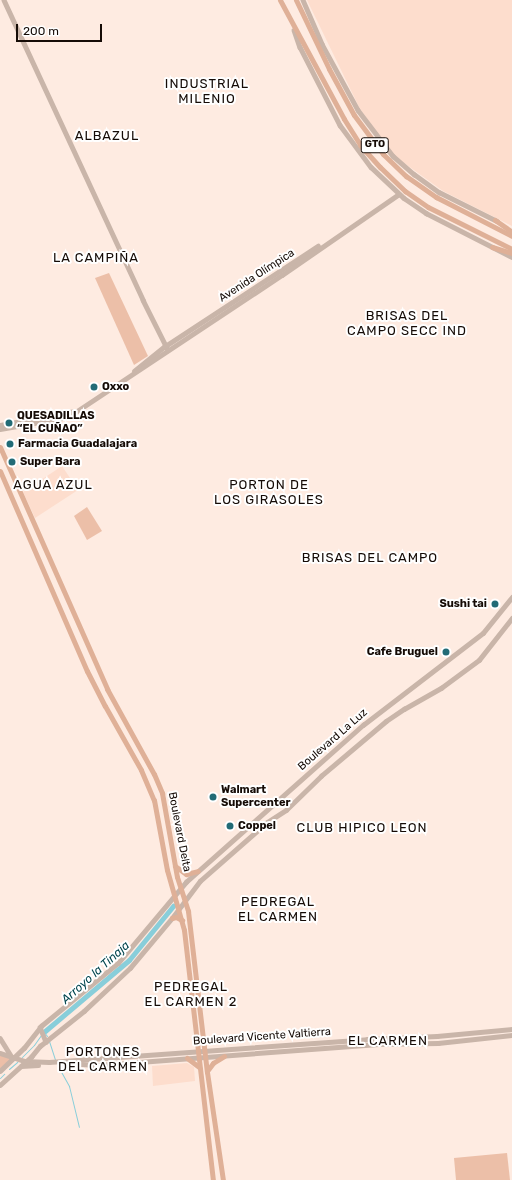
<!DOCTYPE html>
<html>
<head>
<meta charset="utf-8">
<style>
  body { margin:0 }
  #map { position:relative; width:512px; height:1180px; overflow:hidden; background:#feebe1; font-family:Rubik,sans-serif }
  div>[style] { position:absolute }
  .built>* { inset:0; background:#fdddcd }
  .green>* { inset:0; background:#ecbfa8 }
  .stream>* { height:1px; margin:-0.5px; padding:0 0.5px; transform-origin:0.5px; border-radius:0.5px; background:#88ceda }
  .river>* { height:5px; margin:-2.5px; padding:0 2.5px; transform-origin:2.5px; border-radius:2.5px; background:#88ceda }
  .secondary>* { height:4.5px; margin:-2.25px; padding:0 2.25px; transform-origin:2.25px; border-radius:2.25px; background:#c9b5a9 }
  .primary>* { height:5px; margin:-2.5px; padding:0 2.5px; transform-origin:2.5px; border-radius:2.5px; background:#dfb097 }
  .dots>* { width:11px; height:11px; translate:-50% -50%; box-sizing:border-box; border:2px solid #fff; border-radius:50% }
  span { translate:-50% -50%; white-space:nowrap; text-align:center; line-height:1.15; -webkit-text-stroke:4px #fff; paint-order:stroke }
  .shield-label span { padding:1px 3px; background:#fff; border:1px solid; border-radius:3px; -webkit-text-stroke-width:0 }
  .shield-label { font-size:10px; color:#150b06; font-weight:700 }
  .street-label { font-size:11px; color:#150b06 }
  .poi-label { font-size:11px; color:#150b06; font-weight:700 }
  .left { translate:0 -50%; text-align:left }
  .right { translate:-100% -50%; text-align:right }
  .water-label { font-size:12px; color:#03464f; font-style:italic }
  .quarter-label { font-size:13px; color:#150b06; letter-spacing:1px }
  .scale { position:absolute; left:16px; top:24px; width:86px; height:18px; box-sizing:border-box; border:2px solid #150b06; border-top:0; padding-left:5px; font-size:12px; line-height:14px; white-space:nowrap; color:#150b06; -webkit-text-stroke:3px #fff; paint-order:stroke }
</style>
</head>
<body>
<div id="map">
  <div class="built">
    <i style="clip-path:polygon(307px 0,512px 0,512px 226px,443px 191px,393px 155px,360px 109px)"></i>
    <i style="clip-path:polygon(62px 466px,78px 490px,35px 518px,23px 492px)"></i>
    <i style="clip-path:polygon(187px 1063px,194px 1067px,195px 1081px,153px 1086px,152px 1066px)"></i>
  </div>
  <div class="green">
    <i style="clip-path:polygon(109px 273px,148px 356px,134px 365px,95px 278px)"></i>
    <i style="clip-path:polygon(87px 507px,102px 531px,87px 540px,74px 516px)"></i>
    <i style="clip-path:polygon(0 1055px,11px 1059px,0 1069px)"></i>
    <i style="clip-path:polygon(507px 1153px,510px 1180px,456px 1180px,454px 1158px)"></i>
  </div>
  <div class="stream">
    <i style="left:44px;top:1032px;width:5px;rotate:53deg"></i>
    <i style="left:49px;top:1041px;width:19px;rotate:72deg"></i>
    <i style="left:22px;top:1057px;width:17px;rotate:-45deg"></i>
    <i style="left:34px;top:1045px;width:12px;rotate:-55deg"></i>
    <i style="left:59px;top:1068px;width:21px;rotate:61deg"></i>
    <i style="left:69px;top:1086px;width:42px;rotate:76.3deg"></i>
    <i style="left:9px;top:1069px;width:11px;rotate:-41deg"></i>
    <i style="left:0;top:1078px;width:6px;rotate:-45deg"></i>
  </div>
  <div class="river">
    <i style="left:45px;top:1031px;width:110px;rotate:-40.2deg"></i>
    <i style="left:129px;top:960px;width:70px;rotate:-50.8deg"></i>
  </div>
  <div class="secondary">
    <i style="left:4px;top:0;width:331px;rotate:65.1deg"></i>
    <i style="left:143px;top:300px;width:56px;rotate:63.4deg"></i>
    <i style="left:303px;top:0;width:48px;rotate:66.6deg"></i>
    <i style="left:322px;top:44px;width:75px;rotate:61.4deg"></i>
    <i style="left:358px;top:110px;width:58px;rotate:52.7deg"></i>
    <i style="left:393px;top:156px;width:28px;rotate:41deg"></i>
    <i style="left:414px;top:174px;width:31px;rotate:36deg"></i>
    <i style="left:439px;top:192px;width:65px;rotate:26.6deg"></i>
    <i style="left:294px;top:30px;width:18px;rotate:71deg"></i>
    <i style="left:300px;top:47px;width:88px;rotate:62.9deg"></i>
    <i style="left:340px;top:125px;width:52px;rotate:53.6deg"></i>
    <i style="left:371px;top:167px;width:45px;rotate:43.2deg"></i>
    <i style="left:404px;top:198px;width:27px;rotate:34deg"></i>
    <i style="left:426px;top:213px;width:97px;rotate:27.1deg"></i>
    <i style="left:134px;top:371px;width:38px;rotate:-39deg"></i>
    <i style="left:164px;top:347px;width:184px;rotate:-33.3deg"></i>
    <i style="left:52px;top:420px;width:4px;rotate:56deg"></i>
    <i style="left:54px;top:423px;width:4px;rotate:90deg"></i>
    <i style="left:0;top:425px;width:76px;rotate:-10.6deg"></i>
    <i style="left:0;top:429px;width:69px;rotate:-10deg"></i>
    <i style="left:68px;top:417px;width:257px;rotate:-33.6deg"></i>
    <i style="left:282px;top:275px;width:142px;rotate:-34.7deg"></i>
    <i style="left:40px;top:1027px;width:16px;rotate:68deg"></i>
    <i style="left:0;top:1038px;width:22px;rotate:58deg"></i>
    <i style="left:0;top:1053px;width:25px;rotate:18deg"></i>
    <i style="left:24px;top:1061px;width:25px;rotate:2deg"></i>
    <i style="left:49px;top:1062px;width:319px;rotate:-4.1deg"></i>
    <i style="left:367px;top:1039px;width:70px;rotate:-2.5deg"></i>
    <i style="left:437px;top:1036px;width:75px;rotate:-5.3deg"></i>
    <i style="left:67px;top:1063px;width:32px;rotate:4deg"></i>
    <i style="left:99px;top:1065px;width:280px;rotate:-4.3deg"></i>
    <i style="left:378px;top:1044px;width:60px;rotate:-1deg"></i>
    <i style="left:438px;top:1043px;width:74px;rotate:-6.2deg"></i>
    <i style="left:21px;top:1066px;width:17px;rotate:-3deg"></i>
    <i style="left:0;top:1071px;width:33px;rotate:-44deg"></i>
    <i style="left:24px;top:1048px;width:28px;rotate:-52deg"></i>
    <i style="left:41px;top:1026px;width:99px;rotate:-39.3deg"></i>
    <i style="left:118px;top:963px;width:106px;rotate:-50deg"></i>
    <i style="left:186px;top:882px;width:237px;rotate:-41.6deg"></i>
    <i style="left:363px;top:725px;width:151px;rotate:-37.5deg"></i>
    <i style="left:483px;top:633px;width:46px;rotate:-51.1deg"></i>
    <i style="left:0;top:1085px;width:42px;rotate:-42.1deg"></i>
    <i style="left:31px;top:1057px;width:14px;rotate:-51deg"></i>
    <i style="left:40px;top:1046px;width:56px;rotate:-38.5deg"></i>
    <i style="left:84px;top:1011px;width:63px;rotate:-43.1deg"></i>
    <i style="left:130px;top:968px;width:65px;rotate:-50deg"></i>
    <i style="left:172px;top:918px;width:46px;rotate:-52.9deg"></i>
    <i style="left:200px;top:881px;width:88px;rotate:-41.3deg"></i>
    <i style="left:266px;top:823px;width:24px;rotate:-33deg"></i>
    <i style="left:286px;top:810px;width:49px;rotate:-44.2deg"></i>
    <i style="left:321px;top:776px;width:85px;rotate:-40.2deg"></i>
    <i style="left:386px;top:721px;width:22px;rotate:-34deg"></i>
    <i style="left:404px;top:709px;width:43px;rotate:-29.6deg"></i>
    <i style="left:441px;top:688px;width:47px;rotate:-36.4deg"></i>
    <i style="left:479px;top:660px;width:53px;rotate:-51.8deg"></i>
  </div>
  <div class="primary">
    <i style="left:280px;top:0;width:135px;rotate:61.7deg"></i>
    <i style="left:344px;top:119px;width:31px;rotate:58deg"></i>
    <i style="left:360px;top:145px;width:30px;rotate:48deg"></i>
    <i style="left:380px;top:167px;width:35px;rotate:44deg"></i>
    <i style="left:405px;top:191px;width:28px;rotate:35deg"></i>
    <i style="left:428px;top:207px;width:94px;rotate:26.6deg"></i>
    <i style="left:296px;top:0;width:76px;rotate:64.4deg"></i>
    <i style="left:329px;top:69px;width:52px;rotate:61.5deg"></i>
    <i style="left:354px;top:115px;width:49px;rotate:53.4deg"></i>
    <i style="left:383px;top:154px;width:32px;rotate:44deg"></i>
    <i style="left:406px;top:176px;width:37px;rotate:35deg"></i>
    <i style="left:436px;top:197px;width:85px;rotate:27.2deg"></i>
    <i style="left:495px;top:220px;width:21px;rotate:35deg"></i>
    <i style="left:492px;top:247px;width:21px;rotate:17deg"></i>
    <i style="left:0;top:447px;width:265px;rotate:66.1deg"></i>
    <i style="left:107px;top:689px;width:97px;rotate:61.1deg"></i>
    <i style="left:154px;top:774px;width:21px;rotate:67deg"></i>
    <i style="left:162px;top:793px;width:85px;rotate:79.9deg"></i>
    <i style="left:177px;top:877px;width:36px;rotate:72deg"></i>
    <i style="left:188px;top:911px;width:162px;rotate:83.3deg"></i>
    <i style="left:207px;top:1072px;width:109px;rotate:81.6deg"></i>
    <i style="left:0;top:471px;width:218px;rotate:66.5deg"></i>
    <i style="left:87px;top:671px;width:39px;rotate:63deg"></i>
    <i style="left:105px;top:706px;width:73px;rotate:60.6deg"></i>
    <i style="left:141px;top:770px;width:33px;rotate:67deg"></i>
    <i style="left:154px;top:800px;width:71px;rotate:79.5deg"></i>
    <i style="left:167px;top:870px;width:62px;rotate:74.2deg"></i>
    <i style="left:184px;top:930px;width:252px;rotate:83.4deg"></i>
    <i style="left:175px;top:866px;width:14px;rotate:36deg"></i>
    <i style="left:186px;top:874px;width:12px;rotate:-14deg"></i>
    <i style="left:172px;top:918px;width:4px;rotate:-14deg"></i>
    <i style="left:176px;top:917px;width:7px;rotate:27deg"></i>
    <i style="left:187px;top:1058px;width:15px;rotate:37deg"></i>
    <i style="left:207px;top:1071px;width:10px;rotate:-53deg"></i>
    <i style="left:213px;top:1063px;width:13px;rotate:-32deg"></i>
  </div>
  <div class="dots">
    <i style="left:94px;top:387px;background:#226b76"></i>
    <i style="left:9px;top:423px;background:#226b76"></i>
    <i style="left:10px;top:444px;background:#226b76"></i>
    <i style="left:12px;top:462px;background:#226b76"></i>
    <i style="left:495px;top:604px;background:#226b76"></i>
    <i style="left:446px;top:652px;background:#226b76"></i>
    <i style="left:213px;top:797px;background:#226b76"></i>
    <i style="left:230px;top:826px;background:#226b76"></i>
  </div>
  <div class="shield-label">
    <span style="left:375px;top:145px">GTO</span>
  </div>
  <div class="street-label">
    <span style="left:257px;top:276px;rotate:-33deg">Avenida Olímpica</span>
    <span style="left:333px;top:740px;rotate:-41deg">Boulevard La Luz</span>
    <span style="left:179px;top:832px;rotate:79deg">Boulevard Delta</span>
    <span style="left:262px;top:1037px;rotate:-4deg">Boulevard Vicente Valtierra</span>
  </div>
  <div class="poi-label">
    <span class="left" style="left:102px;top:387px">Oxxo</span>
    <span class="left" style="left:17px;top:423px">QUESADILLAS<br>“EL CUÑAO”</span>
    <span class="left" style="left:18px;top:444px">Farmacia Guadalajara</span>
    <span class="left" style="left:20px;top:462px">Super Bara</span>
    <span class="right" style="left:487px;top:604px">Sushi tai</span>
    <span class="right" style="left:438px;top:652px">Cafe Bruguel</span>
    <span class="left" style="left:221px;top:797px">Walmart<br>Supercenter</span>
    <span class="left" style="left:238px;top:826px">Coppel</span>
  </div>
  <div class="water-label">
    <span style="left:96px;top:973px;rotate:-42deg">Arroyo la Tinaja</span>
  </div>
  <div class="quarter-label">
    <span style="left:207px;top:92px">INDUSTRIAL<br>MILENIO</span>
    <span style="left:107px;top:136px">ALBAZUL</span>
    <span style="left:96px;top:258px">LA CAMPIÑA</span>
    <span style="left:407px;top:324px">BRISAS DEL<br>CAMPO SECC IND</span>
    <span style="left:53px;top:485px">AGUA AZUL</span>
    <span style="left:269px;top:493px">PORTON DE<br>LOS GIRASOLES</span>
    <span style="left:370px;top:558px">BRISAS DEL CAMPO</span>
    <span style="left:362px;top:828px">CLUB HIPICO LEON</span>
    <span style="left:278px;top:910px">PEDREGAL<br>EL CARMEN</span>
    <span style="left:191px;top:995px">PEDREGAL<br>EL CARMEN 2</span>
    <span style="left:388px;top:1041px">EL CARMEN</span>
    <span style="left:103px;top:1060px">PORTONES<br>DEL CARMEN</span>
  </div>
  <div class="scale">200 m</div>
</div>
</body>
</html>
